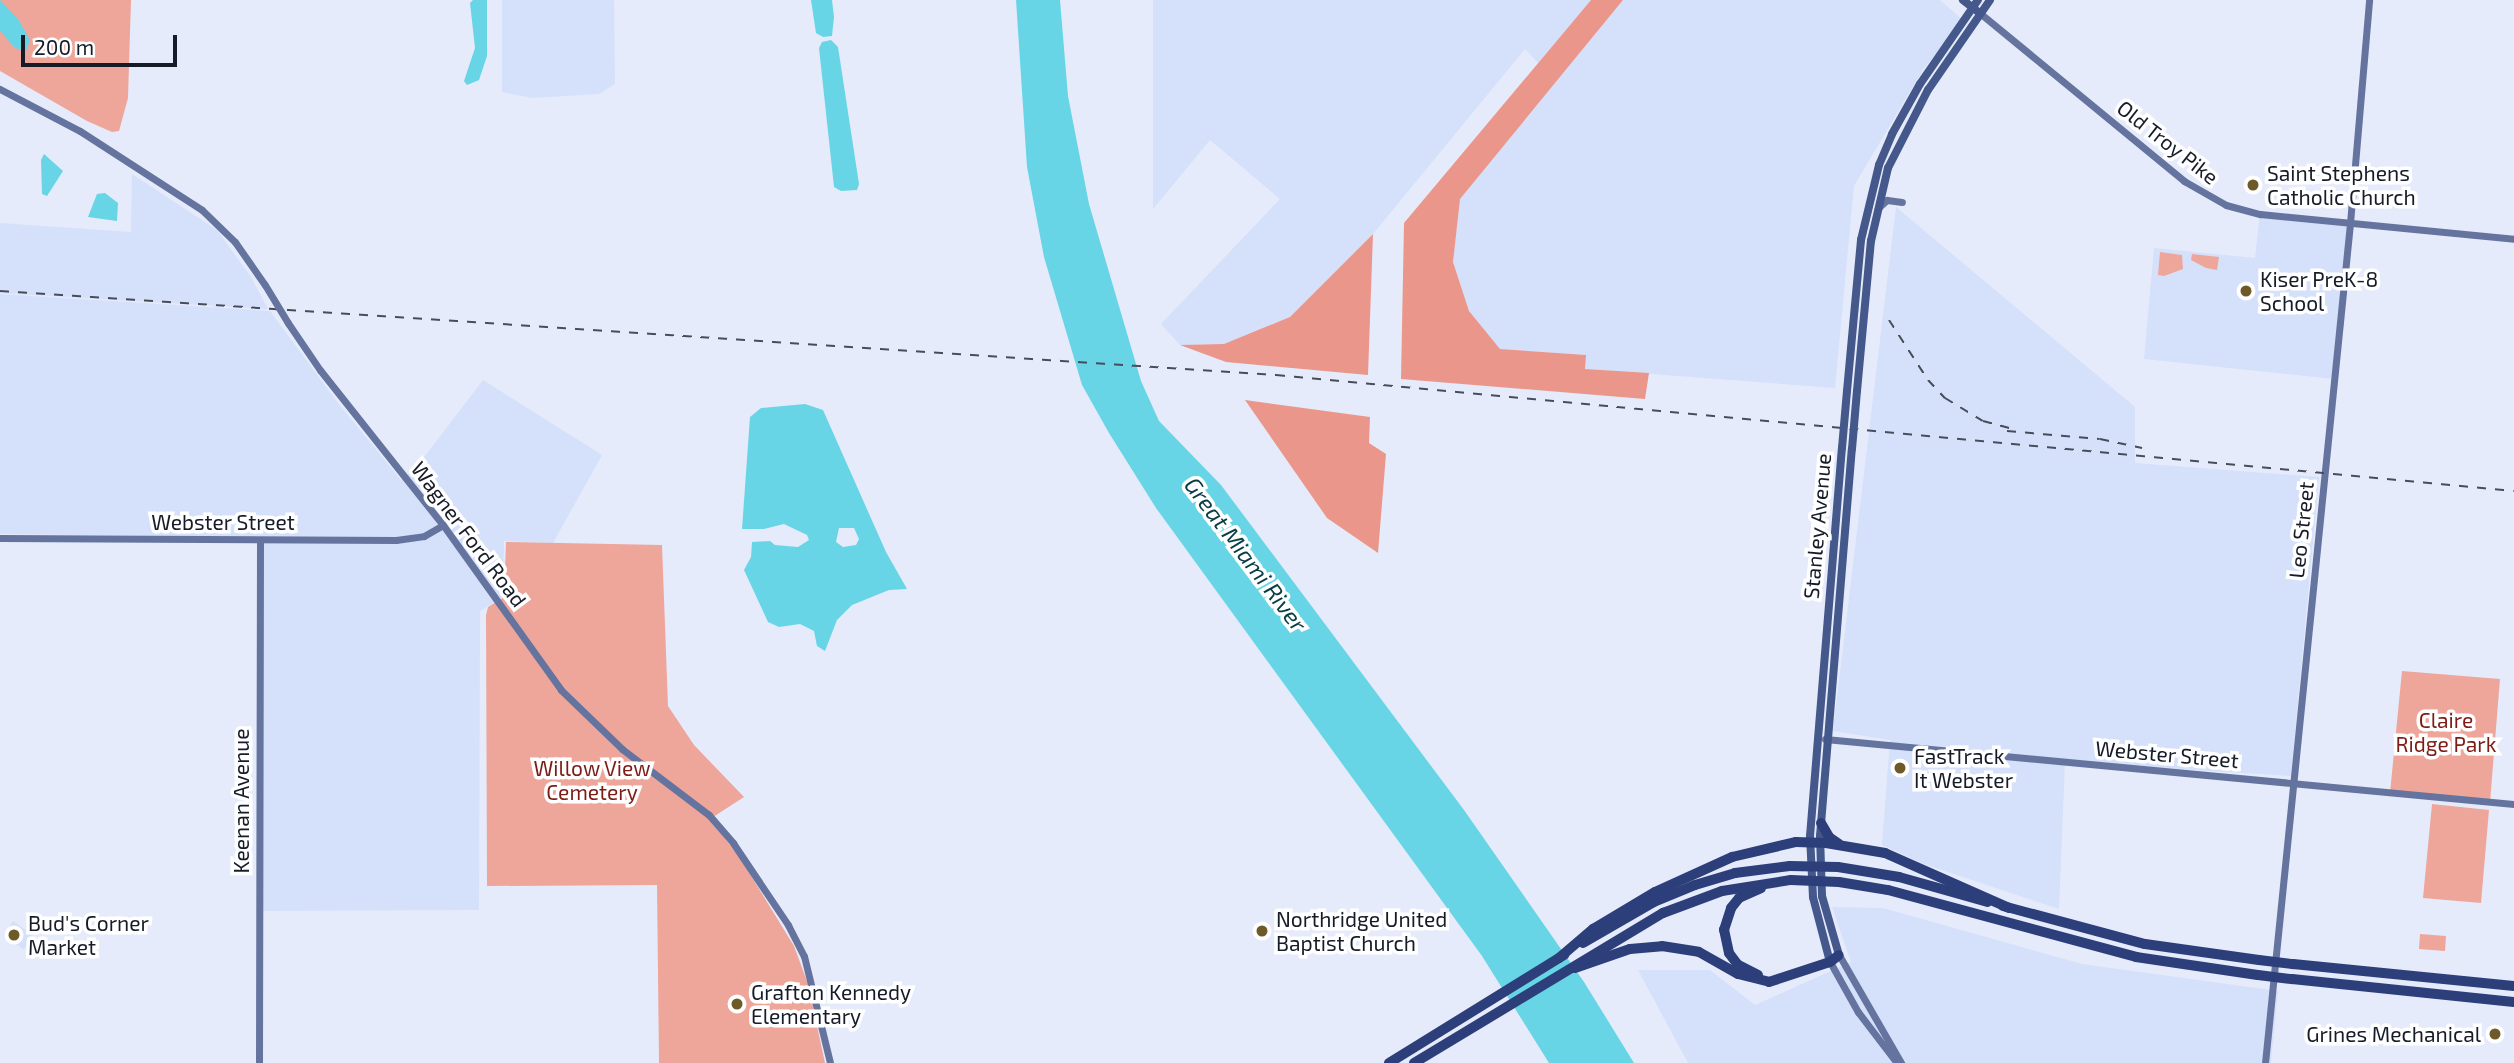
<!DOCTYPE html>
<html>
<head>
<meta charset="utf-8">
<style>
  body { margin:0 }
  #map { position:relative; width:2514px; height:1063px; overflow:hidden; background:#e5ebfa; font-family:"Exo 2",sans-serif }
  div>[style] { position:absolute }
  .built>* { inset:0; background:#d5e0fa }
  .green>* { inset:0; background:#eea69b }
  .forest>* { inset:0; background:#ea968b }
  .water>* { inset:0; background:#67d5e5 }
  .secondary>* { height:7px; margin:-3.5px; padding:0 3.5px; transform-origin:3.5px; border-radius:3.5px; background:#64749f }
  .primary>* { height:8px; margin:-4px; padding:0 4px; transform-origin:4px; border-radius:4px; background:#45588b }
  .highway>* { height:10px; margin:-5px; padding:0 5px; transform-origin:5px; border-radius:5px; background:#2c3f7a }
  .rail>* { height:2px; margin-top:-1px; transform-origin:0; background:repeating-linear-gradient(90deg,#474c5a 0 9px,transparent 0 18px) }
  .secondary-bridge>* { height:7px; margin:-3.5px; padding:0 3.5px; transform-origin:3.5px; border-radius:3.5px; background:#64749f }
  .primary-bridge>* { height:8px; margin:-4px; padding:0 4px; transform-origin:4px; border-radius:4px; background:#45588b }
  .highway-bridge>* { height:10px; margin:-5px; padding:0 5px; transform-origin:5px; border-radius:5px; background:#2c3f7a }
  .dots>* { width:19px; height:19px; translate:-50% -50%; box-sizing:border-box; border:4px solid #fff; border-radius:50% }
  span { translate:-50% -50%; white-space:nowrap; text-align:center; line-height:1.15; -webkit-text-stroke:7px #fff; paint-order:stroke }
  .street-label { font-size:21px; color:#161b28 }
  .poi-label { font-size:21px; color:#161b28 }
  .left { translate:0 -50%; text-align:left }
  .right { translate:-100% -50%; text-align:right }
  .park-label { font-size:21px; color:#7d1c16 }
  .water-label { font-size:23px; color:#073d44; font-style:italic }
  .scale { position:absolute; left:21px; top:35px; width:156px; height:32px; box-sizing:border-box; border:4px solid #161b28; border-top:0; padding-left:9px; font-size:21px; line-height:24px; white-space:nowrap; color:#161b28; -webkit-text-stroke:5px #fff; paint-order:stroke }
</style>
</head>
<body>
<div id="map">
  <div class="built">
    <i style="clip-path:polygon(502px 0,614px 0,615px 84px,599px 94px,532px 98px,502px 92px)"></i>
    <i style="clip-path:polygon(1153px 0,1591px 0,1538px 63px,1525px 49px,1373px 234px,1290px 317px,1224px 344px,1180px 345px,1161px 324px,1280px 199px,1210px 140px,1153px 209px)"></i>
    <i style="clip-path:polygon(1623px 0,1940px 0,1964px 21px,1924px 68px,1854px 186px,1835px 388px,1585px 369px,1585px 355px,1500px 349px,1469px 311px,1453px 262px,1459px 199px)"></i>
    <i style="clip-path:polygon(132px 174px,217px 230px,251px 277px,268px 309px,0 293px,0 223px,131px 232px)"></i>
    <i style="clip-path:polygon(1896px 207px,2135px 407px,2135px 463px,2319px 477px,2291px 776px,2065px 762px,2059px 909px,1924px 864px,1882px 845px,1890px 740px,1833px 731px)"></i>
    <i style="clip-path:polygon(2260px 214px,2350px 223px,2334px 379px,2144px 359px,2154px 248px,2255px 258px)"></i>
    <i style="clip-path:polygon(0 294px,270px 311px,338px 403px,401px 480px,415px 469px,483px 380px,602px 455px,553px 543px,504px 541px,503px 597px,480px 611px,479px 910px,262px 911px,260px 537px,0 534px)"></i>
    <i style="clip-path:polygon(1832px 907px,1883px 908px,2082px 964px,2278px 991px,2271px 1063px,1688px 1063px,1638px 970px,1710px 970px,1755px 1005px,1851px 962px)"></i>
    <i style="clip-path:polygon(13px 921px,33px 935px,24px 950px,4px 935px)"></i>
  </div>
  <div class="green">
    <i style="clip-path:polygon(0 0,131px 0,128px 98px,119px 131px,112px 132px,87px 121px,0 71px)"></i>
    <i style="clip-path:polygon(2160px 252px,2182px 255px,2183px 269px,2164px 276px,2158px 275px)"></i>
    <i style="clip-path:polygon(2192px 254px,2219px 257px,2217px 270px,2206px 268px,2191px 260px)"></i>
    <i style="clip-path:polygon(506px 542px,662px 545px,668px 706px,694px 745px,744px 797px,710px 819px,740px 858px,794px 946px,808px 984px,825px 1063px,659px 1063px,657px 885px,487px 886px,486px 615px,488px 607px,504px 597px)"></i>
    <i style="clip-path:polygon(2402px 671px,2500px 679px,2490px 802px,2390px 793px)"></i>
    <i style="clip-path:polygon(2432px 804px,2489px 810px,2481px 903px,2423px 898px)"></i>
    <i style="clip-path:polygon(2420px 934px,2446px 936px,2445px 951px,2419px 949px)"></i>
  </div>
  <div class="forest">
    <i style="clip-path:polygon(1591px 0,1623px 0,1460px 199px,1453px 262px,1469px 311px,1500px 349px,1586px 355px,1585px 369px,1649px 373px,1645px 399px,1401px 379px,1404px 223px)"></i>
    <i style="clip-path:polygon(1373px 234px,1368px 375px,1226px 362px,1180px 345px,1224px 344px,1290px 317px)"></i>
    <i style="clip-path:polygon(1245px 400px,1370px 417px,1369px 443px,1386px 454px,1378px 553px,1327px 518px)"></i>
  </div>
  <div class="water">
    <i style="clip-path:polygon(0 0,18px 19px,30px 40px,26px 51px,15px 48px,0 31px)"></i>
    <i style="clip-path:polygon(473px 0,487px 0,487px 56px,479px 80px,467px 85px,464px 81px,475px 48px,470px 3px)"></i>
    <i style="clip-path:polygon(811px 0,832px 0,834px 17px,832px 36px,823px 37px,816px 33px)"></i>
    <i style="clip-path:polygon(1016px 0,1060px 0,1068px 96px,1089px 204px,1141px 381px,1159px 421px,1221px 485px,1464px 810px,1584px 982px,1634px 1063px,1549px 1063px,1482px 956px,1156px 508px,1109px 433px,1082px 385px,1044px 257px,1027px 167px)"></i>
    <i style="clip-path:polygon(831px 40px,838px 47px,859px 184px,857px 190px,841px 191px,834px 187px,819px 48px,822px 42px)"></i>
    <i style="clip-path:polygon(44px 154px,63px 171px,47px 196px,42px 194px,41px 160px)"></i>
    <i style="clip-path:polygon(105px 193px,118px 203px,117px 221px,88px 217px,97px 194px)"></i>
    <i style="clip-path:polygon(evenodd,805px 404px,823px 410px,886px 552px,907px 589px,889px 590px,852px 605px,837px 620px,825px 651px,817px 646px,814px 631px,800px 624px,779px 627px,768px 622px,744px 570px,751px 557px,752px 542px,770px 541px,775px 545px,798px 547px,809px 540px,807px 535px,784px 524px,764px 529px,742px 529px,750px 417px,761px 408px,805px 404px,839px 528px,854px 528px,859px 539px,856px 545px,843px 547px,836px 542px,839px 528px)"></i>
  </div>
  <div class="secondary">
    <i style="left:1981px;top:14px;width:263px;rotate:39.4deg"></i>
    <i style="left:2184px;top:181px;width:48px;rotate:29.7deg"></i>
    <i style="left:2226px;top:205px;width:35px;rotate:15deg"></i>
    <i style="left:2260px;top:214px;width:255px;rotate:5.6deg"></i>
    <i style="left:0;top:89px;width:90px;rotate:27.7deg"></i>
    <i style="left:80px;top:131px;width:145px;rotate:32.9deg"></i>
    <i style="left:202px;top:210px;width:46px;rotate:44.1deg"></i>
    <i style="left:235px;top:242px;width:52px;rotate:55.1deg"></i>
    <i style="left:1878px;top:208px;width:12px;rotate:-42deg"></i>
    <i style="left:1887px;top:200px;width:15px;rotate:8deg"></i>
    <i style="left:288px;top:323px;width:57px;rotate:55.8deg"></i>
    <i style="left:320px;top:370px;width:198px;rotate:51.6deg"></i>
    <i style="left:443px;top:525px;width:203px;rotate:54.4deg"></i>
    <i style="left:561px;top:690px;width:85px;rotate:44deg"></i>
    <i style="left:622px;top:749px;width:109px;rotate:37.2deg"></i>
    <i style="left:709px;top:815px;width:37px;rotate:49deg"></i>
    <i style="left:733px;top:843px;width:99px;rotate:56.1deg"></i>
    <i style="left:788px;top:925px;width:35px;rotate:63deg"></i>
    <i style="left:804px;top:956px;width:110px;rotate:76.3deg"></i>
    <i style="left:0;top:538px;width:396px;rotate:0.3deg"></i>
    <i style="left:396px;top:540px;width:28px;rotate:-8deg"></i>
    <i style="left:424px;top:536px;width:22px;rotate:-30deg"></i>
    <i style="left:1825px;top:739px;width:692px;rotate:5.39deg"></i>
    <i style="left:1839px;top:955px;width:125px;rotate:60.1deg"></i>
    <i style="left:1830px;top:962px;width:57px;rotate:60.8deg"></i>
    <i style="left:1858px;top:1012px;width:64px;rotate:52.6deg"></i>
    <i style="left:259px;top:1063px;width:523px;rotate:-89.89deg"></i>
    <i style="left:2265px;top:1063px;width:844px;rotate:-84.22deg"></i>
    <i style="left:2350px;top:223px;width:224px;rotate:-85.1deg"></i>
  </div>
  <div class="primary">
    <i style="left:1963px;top:0;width:18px;rotate:38deg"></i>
    <i style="left:1847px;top:391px;width:152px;rotate:-84.7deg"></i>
    <i style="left:1861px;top:240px;width:77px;rotate:-76.5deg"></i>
    <i style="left:1879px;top:165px;width:34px;rotate:-67deg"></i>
    <i style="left:1892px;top:134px;width:57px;rotate:-60.8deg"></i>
    <i style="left:1920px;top:84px;width:102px;rotate:-55.4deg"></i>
    <i style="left:1857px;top:391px;width:151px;rotate:-84.7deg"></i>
    <i style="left:1871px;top:241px;width:75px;rotate:-76.9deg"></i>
    <i style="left:1888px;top:168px;width:88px;rotate:-62.9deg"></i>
    <i style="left:1928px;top:90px;width:109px;rotate:-55.4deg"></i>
    <i style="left:1839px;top:955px;width:61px;rotate:-106.1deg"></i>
    <i style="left:1822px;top:896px;width:60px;rotate:-91.9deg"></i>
    <i style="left:1820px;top:836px;width:388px;rotate:-85.3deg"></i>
    <i style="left:1830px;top:962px;width:67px;rotate:-104.7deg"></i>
    <i style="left:1813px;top:897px;width:61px;rotate:-92.8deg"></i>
    <i style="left:1810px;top:836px;width:389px;rotate:-85.3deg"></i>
  </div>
  <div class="highway">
    <i style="left:1821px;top:823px;width:16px;rotate:60deg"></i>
    <i style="left:1829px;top:837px;width:12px;rotate:35deg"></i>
    <i style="left:1838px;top:867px;width:62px;rotate:9.3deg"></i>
    <i style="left:1899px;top:877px;width:92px;rotate:15.7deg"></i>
    <i style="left:1839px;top:882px;width:50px;rotate:9.3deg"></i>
    <i style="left:1888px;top:890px;width:257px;rotate:15.1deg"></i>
    <i style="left:2136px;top:957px;width:123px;rotate:8.4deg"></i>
    <i style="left:2003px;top:906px;width:147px;rotate:15deg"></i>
    <i style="left:2145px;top:944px;width:115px;rotate:8deg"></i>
    <i style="left:1583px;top:943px;width:82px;rotate:-30deg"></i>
    <i style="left:1654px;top:902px;width:44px;rotate:-22.5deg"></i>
    <i style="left:1695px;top:885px;width:42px;rotate:-16.7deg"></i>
    <i style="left:1735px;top:873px;width:55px;rotate:-7.3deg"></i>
    <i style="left:1559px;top:958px;width:45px;rotate:-40.5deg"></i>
    <i style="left:1593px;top:929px;width:72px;rotate:-30.8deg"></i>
    <i style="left:1655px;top:892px;width:85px;rotate:-24.4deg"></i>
    <i style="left:1732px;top:857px;width:66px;rotate:-13.2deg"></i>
    <i style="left:1796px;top:842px;width:30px;rotate:2deg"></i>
    <i style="left:1826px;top:843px;width:60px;rotate:9.6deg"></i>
    <i style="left:1885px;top:853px;width:136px;rotate:23.9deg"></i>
    <i style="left:2293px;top:964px;width:222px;rotate:5.7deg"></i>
    <i style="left:1575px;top:968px;width:58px;rotate:-19.1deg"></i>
    <i style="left:1630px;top:949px;width:32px;rotate:-5deg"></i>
    <i style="left:1662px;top:946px;width:37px;rotate:9deg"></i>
    <i style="left:1699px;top:952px;width:45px;rotate:29.4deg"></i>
    <i style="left:1738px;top:974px;width:32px;rotate:14deg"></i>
    <i style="left:1769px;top:982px;width:64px;rotate:-18.2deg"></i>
    <i style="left:1830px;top:962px;width:11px;rotate:-38deg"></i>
    <i style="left:1758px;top:975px;width:22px;rotate:-153deg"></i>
    <i style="left:1738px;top:965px;width:15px;rotate:-127deg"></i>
    <i style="left:1729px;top:953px;width:24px;rotate:-102deg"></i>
    <i style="left:1724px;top:930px;width:23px;rotate:-72deg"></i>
    <i style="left:1731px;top:908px;width:13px;rotate:-51deg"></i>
    <i style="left:1739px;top:898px;width:24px;rotate:-24deg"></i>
    <i style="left:2292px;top:979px;width:223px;rotate:5.9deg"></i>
    <i style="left:1389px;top:1063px;width:206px;rotate:-31.7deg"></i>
    <i style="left:1414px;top:1063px;width:291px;rotate:-31.1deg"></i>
    <i style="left:1663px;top:913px;width:63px;rotate:-20.4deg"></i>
    <i style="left:1722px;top:891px;width:70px;rotate:-9.1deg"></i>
  </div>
  <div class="rail">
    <i style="left:0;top:291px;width:1279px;rotate:3.77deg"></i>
    <i style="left:1276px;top:375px;width:1243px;rotate:5.35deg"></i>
    <i style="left:1889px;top:320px;width:72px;rotate:57deg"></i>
    <i style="left:1928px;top:380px;width:25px;rotate:47deg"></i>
    <i style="left:1945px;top:398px;width:44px;rotate:31.2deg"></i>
    <i style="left:1983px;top:421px;width:35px;rotate:15deg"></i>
    <i style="left:2007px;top:431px;width:93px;rotate:4.9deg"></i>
    <i style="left:2100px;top:439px;width:43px;rotate:12.1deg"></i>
  </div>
  <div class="secondary-bridge">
    <i style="left:265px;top:285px;width:44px;rotate:58.8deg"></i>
  </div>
  <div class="primary-bridge">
    <i style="left:1842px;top:448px;width:57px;rotate:-85deg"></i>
    <i style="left:1852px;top:449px;width:58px;rotate:-85.1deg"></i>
  </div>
  <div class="highway-bridge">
    <i style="left:1790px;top:866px;width:48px;rotate:1.2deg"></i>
    <i style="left:1791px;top:880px;width:48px;rotate:2.4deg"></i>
    <i style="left:2259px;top:960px;width:34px;rotate:7deg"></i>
    <i style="left:2258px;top:975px;width:34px;rotate:7deg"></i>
  </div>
  <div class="dots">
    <i style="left:2253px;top:185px;background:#6d5a28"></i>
    <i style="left:2246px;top:291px;background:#6d5a28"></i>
    <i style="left:1900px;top:768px;background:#6d5a28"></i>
    <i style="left:1262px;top:931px;background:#6d5a28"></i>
    <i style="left:14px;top:935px;background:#6d5a28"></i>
    <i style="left:737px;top:1004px;background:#6d5a28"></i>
    <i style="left:2495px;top:1034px;background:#6d5a28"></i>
  </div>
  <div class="street-label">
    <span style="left:2168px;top:142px;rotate:38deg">Old Troy Pike</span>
    <span style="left:223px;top:522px">Webster Street</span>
    <span style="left:1817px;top:526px;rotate:-85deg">Stanley Avenue</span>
    <span style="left:2301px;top:530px;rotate:-84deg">Leo Street</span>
    <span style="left:469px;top:534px;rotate:53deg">Wagner Ford Road</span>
    <span style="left:2167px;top:754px;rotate:5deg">Webster Street</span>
    <span style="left:241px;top:801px;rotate:-90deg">Keenan Avenue</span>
  </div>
  <div class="poi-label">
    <span class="left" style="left:2267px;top:185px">Saint Stephens<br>Catholic Church</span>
    <span class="left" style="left:2260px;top:291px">Kiser PreK-8<br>School</span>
    <span class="left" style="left:1914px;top:768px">FastTrack<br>It Webster</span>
    <span class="left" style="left:1276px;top:931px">Northridge United<br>Baptist Church</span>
    <span class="left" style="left:28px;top:935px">Bud's Corner<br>Market</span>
    <span class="left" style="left:751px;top:1004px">Grafton Kennedy<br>Elementary</span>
    <span class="right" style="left:2481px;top:1034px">Grines Mechanical</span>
  </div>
  <div class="park-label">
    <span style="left:2446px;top:732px">Claire<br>Ridge Park</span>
    <span style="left:592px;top:780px">Willow View<br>Cemetery</span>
  </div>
  <div class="water-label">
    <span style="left:1246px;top:554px;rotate:53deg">Great Miami River</span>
  </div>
  <div class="scale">200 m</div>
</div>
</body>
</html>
